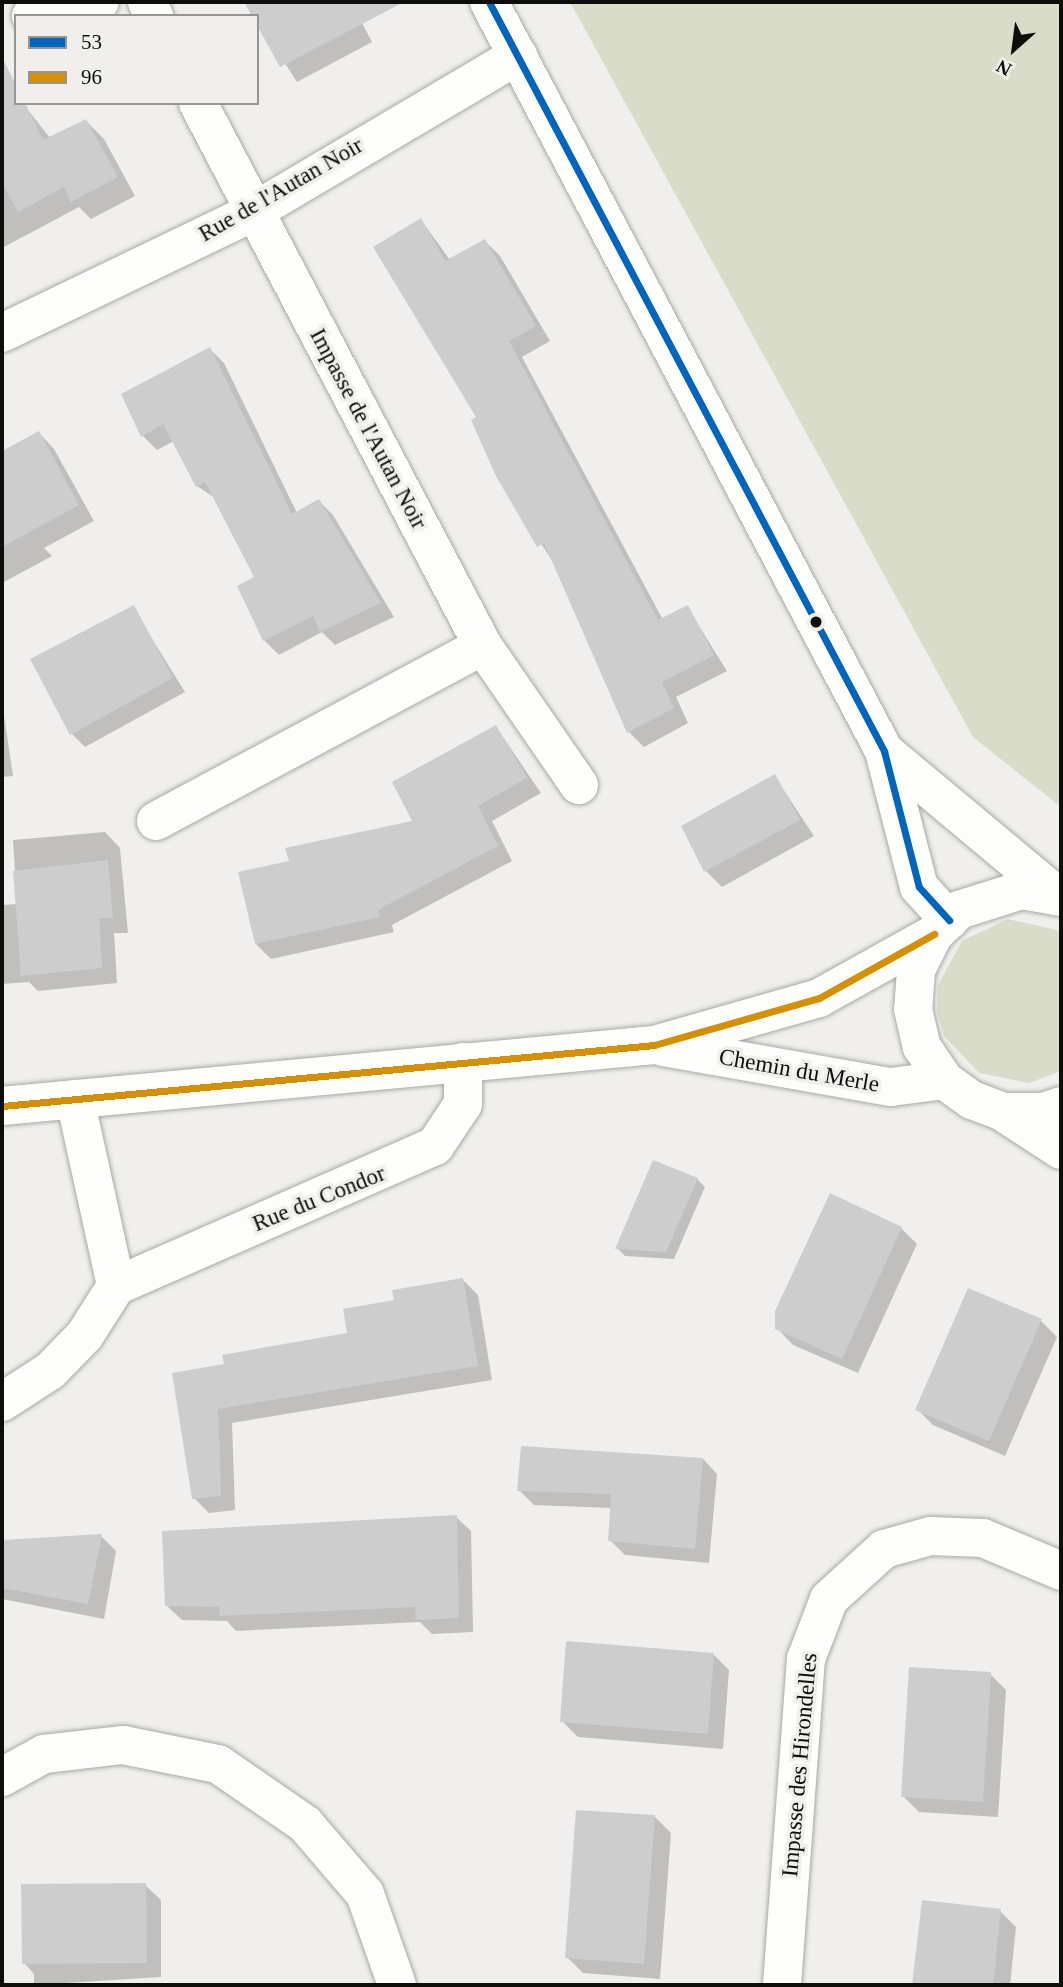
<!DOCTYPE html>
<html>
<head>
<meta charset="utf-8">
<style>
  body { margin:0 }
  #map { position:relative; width:1063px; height:1987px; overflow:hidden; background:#f0efed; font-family:"Times New Roman",serif }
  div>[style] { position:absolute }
  .green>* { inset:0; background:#d8dcc8 }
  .shadow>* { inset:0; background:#0003 }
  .building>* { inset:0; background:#cecdcd }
  .roads { filter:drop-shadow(0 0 2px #a8a8a6) drop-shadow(0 0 2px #a8a8a6) }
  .minor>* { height:38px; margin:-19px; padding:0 19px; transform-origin:19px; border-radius:19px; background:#fdfdfc }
  .tertiary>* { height:38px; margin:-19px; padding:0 19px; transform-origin:19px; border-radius:19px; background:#fdfdfc }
  .bus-1>* { height:7px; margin:-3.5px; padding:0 3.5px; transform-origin:3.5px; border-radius:3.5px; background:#0065bd }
  .bus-2>* { height:7px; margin:-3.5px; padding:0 3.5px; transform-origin:3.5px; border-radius:3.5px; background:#d48f02 }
  .dots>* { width:19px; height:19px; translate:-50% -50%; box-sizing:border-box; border:4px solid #f1efec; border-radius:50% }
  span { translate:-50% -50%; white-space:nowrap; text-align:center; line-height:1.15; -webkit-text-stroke:7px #f1efec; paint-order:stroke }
  .street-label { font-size:23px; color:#0d0d0c }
  .frame { position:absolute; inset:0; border:4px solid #0d0d0c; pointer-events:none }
  .legend { position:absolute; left:14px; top:14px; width:245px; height:91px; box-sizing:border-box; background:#f1efec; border:2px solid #969592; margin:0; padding:9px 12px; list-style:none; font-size:21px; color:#0d0d0c }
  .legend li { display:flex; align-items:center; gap:14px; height:35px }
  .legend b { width:35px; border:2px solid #969592 }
  .north { position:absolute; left:979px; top:14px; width:70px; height:70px; -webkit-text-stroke:5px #f1efec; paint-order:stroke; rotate:208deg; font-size:19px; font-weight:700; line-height:28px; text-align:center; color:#0d0d0c }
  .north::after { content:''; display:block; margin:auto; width:24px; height:32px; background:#0d0d0c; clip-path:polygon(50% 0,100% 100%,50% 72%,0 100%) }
</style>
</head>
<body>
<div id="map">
  <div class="green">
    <i style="clip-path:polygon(570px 2px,1061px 2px,1061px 807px,973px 737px)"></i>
    <i style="clip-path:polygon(1008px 919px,1061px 931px,1061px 1071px,1029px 1083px,979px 1073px,944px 1036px,937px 1011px,938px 985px,962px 941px)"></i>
  </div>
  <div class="shadow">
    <i style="clip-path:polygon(265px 2px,351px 2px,372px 42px,297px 82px,251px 10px)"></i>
    <i style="clip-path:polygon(24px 105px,50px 138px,86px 121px,104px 139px,135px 196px,91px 219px,79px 207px,2px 248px,2px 117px)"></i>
    <i style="clip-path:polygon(421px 220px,450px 260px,485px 241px,500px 256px,550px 341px,522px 357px,663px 620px,687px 607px,727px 671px,676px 697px,688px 723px,644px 747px,629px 732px,553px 562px,498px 476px)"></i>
    <i style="clip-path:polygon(210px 349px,224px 363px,297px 513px,319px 501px,333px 515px,394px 617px,335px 645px,322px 632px,279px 655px,264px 640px,256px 578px,215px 498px,197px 486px,174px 441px,157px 450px,143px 436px,123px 395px)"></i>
    <i style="clip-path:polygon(39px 433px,54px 449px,94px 521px,44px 548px,52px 556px,2px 583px,2px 455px)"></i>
    <i style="clip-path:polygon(133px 608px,185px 692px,85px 747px,72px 734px)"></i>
    <i style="clip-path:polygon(2px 702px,13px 776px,2px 777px)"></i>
    <i style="clip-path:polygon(496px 727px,541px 793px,492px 821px,512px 861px,392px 925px,394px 932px,271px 959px,256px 944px,291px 863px,414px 822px)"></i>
    <i style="clip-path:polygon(775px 777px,814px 836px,722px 887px,706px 871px)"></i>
    <i style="clip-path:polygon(105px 832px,120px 848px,128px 933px,114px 933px,117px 983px,38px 991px,29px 982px,2px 984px,2px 905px,17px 904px,13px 840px)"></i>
    <i style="clip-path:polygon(697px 1179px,705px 1187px,674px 1259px,625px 1256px,617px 1248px)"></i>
    <i style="clip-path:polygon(901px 1228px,917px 1244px,858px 1373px,793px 1345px,777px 1328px)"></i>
    <i style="clip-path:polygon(463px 1280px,478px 1295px,492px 1380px,232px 1423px,235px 1510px,209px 1513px,194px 1498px,226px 1366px,349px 1334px,396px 1301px)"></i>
    <i style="clip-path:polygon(1041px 1321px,1057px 1337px,1005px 1456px,933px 1425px,917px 1409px)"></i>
    <i style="clip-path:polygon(703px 1459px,717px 1474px,709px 1563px,625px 1555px,610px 1540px,612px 1508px,534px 1505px,519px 1490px)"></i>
    <i style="clip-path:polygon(456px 1517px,471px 1531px,473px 1632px,432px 1634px,420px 1622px,236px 1631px,227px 1621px,182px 1620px,167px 1606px)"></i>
    <i style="clip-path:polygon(101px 1536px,116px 1551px,104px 1619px,2px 1599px,2px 1541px)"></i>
    <i style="clip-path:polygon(713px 1654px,729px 1670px,723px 1749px,578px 1737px,562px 1721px)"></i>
    <i style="clip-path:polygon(990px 1674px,1006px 1690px,998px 1817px,919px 1812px,903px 1796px)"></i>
    <i style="clip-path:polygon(655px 1817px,671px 1833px,660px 1979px,583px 1973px,567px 1957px)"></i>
    <i style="clip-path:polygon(145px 1885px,161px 1900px,161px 1977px,34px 1985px,34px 1974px,24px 1963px)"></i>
    <i style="clip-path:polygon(923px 1902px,1000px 1911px,1016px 1927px,1010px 1985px,914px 1985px)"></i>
  </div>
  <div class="building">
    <i style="clip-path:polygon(244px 2px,404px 2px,280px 67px)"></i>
    <i style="clip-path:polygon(2px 57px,16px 85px,16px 103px,25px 103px,43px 140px,86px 119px,118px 177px,71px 202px,64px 187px,18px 212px,2px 182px)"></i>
    <i style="clip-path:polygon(421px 218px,445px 261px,485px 239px,536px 326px,509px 341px,658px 620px,688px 605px,714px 655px,662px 682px,674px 708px,627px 733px,544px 543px,537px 547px,496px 476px,471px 420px,476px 417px,373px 247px)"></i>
    <i style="clip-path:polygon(210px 347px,292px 514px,319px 499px,381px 603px,320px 632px,313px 616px,263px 641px,237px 586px,254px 577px,205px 482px,196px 487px,163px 424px,141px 437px,121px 394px)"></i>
    <i style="clip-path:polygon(39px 431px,79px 505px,2px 547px,2px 451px)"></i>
    <i style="clip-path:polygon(134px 605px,173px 678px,70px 735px,30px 659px)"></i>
    <i style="clip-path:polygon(496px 725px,527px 778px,478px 806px,498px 846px,378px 910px,380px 917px,255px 944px,238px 872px,289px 861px,285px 848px,412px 821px,392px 782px)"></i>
    <i style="clip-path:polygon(775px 774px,800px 820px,704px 872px,681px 826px)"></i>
    <i style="clip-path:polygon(108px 860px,113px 918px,99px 918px,102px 968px,21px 976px,13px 871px)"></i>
    <i style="clip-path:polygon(653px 1160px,698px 1178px,666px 1252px,615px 1249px)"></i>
    <i style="clip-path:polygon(830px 1193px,902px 1227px,842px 1359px,775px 1329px,775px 1311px)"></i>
    <i style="clip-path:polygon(463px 1278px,478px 1366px,218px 1409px,221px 1496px,192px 1499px,172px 1373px,224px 1364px,222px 1355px,347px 1333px,343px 1309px,394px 1300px,392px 1290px)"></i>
    <i style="clip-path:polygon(968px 1288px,1042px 1319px,989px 1441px,915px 1410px)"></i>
    <i style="clip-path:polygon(521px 1446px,703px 1458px,695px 1549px,608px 1541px,611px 1494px,517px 1491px)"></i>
    <i style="clip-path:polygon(457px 1515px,459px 1618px,416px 1620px,415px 1607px,220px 1616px,219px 1607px,165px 1606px,162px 1531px)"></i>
    <i style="clip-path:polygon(102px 1534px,88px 1604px,2px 1588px,2px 1540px)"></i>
    <i style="clip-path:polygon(566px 1641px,714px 1653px,708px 1734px,560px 1722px)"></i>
    <i style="clip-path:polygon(909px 1667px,991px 1672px,983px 1802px,901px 1797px)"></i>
    <i style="clip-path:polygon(576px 1810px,655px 1815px,644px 1964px,565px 1958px)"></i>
    <i style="clip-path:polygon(146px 1883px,147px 1963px,22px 1964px,21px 1884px)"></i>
    <i style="clip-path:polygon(922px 1900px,1001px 1909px,993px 1985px,912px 1985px)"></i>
  </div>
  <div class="roads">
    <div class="minor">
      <i style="left:147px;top:2px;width:16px;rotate:63deg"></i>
      <i style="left:31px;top:16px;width:70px;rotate:-11.5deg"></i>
      <i style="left:198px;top:103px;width:613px;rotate:62.31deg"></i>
      <i style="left:483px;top:646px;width:169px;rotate:55.4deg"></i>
      <i style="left:2px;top:333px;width:279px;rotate:-25.7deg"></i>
      <i style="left:253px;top:212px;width:308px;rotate:-30.6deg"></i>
      <i style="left:156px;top:821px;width:371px;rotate:-28.2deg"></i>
      <i style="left:75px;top:1099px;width:191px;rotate:77.6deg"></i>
      <i style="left:2px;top:1402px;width:57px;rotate:-32.9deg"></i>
      <i style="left:50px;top:1371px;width:50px;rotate:-45.8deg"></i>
      <i style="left:85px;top:1335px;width:58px;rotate:-57.7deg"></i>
      <i style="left:116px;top:1286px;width:348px;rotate:-23.7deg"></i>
      <i style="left:435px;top:1146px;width:50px;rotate:-56.3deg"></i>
      <i style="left:463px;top:1104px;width:42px;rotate:-90deg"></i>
      <i style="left:2px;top:1777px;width:48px;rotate:-28.7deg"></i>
      <i style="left:44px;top:1754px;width:80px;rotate:-6.5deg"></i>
      <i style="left:123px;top:1745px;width:97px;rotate:11.3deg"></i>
      <i style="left:218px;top:1764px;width:106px;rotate:34.6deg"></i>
      <i style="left:305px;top:1824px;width:92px;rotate:49.4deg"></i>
      <i style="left:365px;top:1894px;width:96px;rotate:70.6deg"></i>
      <i style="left:782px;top:1985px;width:327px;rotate:-85.8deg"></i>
      <i style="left:806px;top:1659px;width:64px;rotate:-69deg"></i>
      <i style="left:829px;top:1599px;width:74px;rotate:-42.3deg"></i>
      <i style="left:884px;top:1549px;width:48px;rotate:-15.8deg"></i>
      <i style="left:930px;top:1536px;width:53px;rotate:2.2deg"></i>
      <i style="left:983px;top:1538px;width:85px;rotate:22.9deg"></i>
    </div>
    <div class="tertiary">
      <i style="left:489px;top:2px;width:847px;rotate:62.19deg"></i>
      <i style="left:884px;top:751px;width:140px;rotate:75.6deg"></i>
      <i style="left:919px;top:887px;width:45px;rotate:47.7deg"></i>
      <i style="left:884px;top:751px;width:224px;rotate:39.9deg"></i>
      <i style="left:1061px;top:897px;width:40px;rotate:-170deg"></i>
      <i style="left:1022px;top:890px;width:66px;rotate:162.4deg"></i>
      <i style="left:959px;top:910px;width:35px;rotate:136deg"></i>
      <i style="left:934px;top:934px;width:40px;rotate:116.6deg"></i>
      <i style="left:916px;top:970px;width:39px;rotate:94deg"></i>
      <i style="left:913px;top:1009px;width:39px;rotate:77deg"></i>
      <i style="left:922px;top:1047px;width:40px;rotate:56deg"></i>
      <i style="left:944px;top:1080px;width:34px;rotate:36deg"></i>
      <i style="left:972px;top:1100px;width:33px;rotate:21deg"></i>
      <i style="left:1003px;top:1112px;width:40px"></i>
      <i style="left:1043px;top:1112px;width:19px;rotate:-18deg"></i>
      <i style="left:663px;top:1047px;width:231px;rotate:10deg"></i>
      <i style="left:891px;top:1087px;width:53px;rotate:-7.5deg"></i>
      <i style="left:2px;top:1106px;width:655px;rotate:-5.34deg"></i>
      <i style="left:654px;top:1045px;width:172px;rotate:-15.9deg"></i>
      <i style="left:819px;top:998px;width:132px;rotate:-29.1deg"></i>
      <i style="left:1003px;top:1112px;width:69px;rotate:33.2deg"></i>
    </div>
  </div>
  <div class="bus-1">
    <i style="left:489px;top:2px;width:847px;rotate:62.19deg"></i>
    <i style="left:884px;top:751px;width:140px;rotate:75.6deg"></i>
    <i style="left:919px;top:887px;width:45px;rotate:47.7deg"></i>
  </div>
  <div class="bus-2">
    <i style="left:2px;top:1106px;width:655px;rotate:-5.34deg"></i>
    <i style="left:654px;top:1045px;width:172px;rotate:-15.9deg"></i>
    <i style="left:819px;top:998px;width:132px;rotate:-29.1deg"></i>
  </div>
  <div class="dots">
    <i style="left:816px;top:622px;background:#0d0d0c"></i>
  </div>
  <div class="street-label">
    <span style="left:281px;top:190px;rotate:-30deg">Rue de l'Autan Noir</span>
    <span style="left:368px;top:429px;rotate:62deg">Impasse de l'Autan Noir</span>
    <span style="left:799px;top:1071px;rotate:10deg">Chemin du Merle</span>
    <span style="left:319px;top:1199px;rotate:-22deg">Rue du Condor</span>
    <span style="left:800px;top:1765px;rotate:-85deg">Impasse des Hirondelles</span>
  </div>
  <div class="frame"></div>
  <ul class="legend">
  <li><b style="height:9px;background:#0065bd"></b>53</li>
  <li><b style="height:9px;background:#d48f02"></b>96</li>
  </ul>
  <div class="north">N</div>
</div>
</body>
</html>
